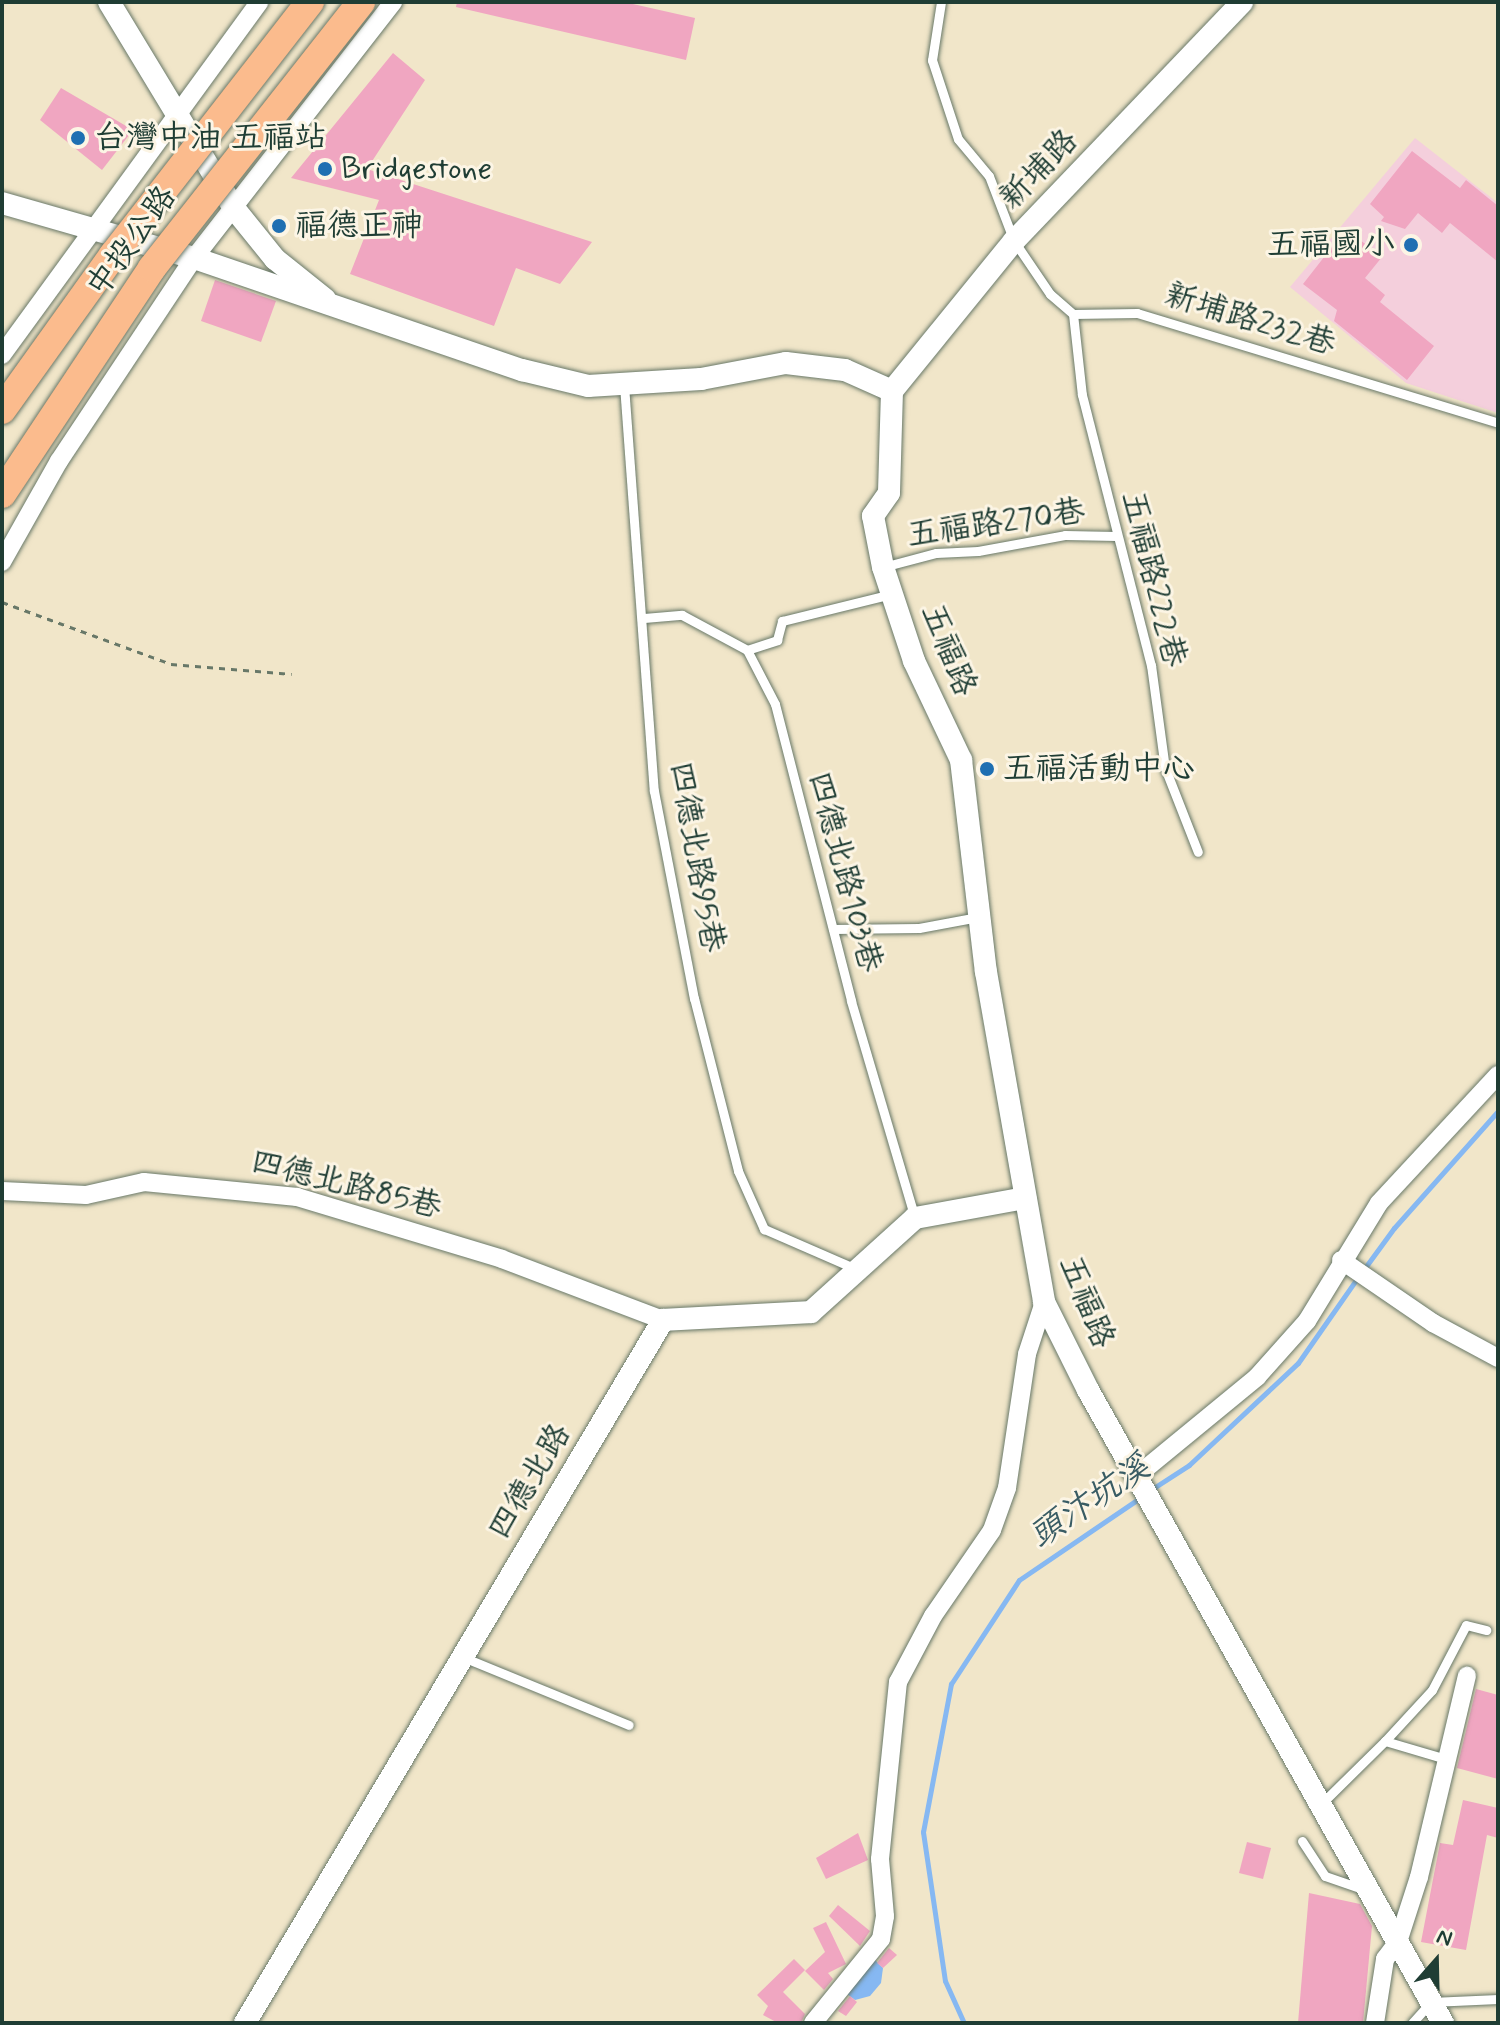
<!DOCTYPE html>
<html>
<head>
<meta charset="utf-8">
<style>
  body { margin:0 }
  #map { position:relative; width:1500px; height:2025px; overflow:hidden; background:#f1e6c9; font-family:Mynerve,"LXGW WenKai TC",sans-serif }
  div>[style] { position:absolute }
  .built>* { inset:0; background:#f4cfdc }
  .water>* { inset:0; background:#86b8f2 }
  .stream>* { height:5px; margin:-2.5px; padding:0 2.5px; transform-origin:2.5px; border-radius:2.5px; background:#86b8f2 }
  .building>* { inset:0; background:#f0a6c1 }
  .path>* { height:3px; margin-top:-1.5px; transform-origin:0; background:repeating-linear-gradient(90deg,#687868 0 6px,transparent 0 12px) }
  .roads { filter:drop-shadow(0 0 2px #687868) drop-shadow(0 0 2px #687868) }
  .service>* { height:9px; margin:-4.5px; padding:0 4.5px; transform-origin:4.5px; border-radius:4.5px; background:#fff }
  .minor>* { height:18px; margin:-9px; padding:0 9px; transform-origin:9px; border-radius:9px; background:#fff }
  .tertiary>* { height:22px; margin:-11px; padding:0 11px; transform-origin:11px; border-radius:11px; background:#fff }
  .bridges { filter:drop-shadow(0 0 2px #687868) drop-shadow(0 0 2px #687868) }
  .primary-bridge>* { height:28px; margin:-14px; padding:0 14px; transform-origin:14px; border-radius:14px; background:#fbbb8d }
  .dots>* { width:22px; height:22px; translate:-50% -50%; box-sizing:border-box; border:4px solid #fcf5e5; border-radius:50% }
  span { translate:-50% -50%; white-space:nowrap; text-align:center; line-height:1.15; -webkit-text-stroke:6px #fcf5e5; paint-order:stroke }
  .poi-label { font-size:32px; color:#1f3d34 }
  .left { translate:0 -50%; text-align:left }
  .right { translate:-100% -50%; text-align:right }
  .street-label { font-size:32px; color:#1f3d34 }
  .water-label { font-size:34px; color:#395c64; font-style:italic }
  .frame { position:absolute; inset:0; border:4px solid #1f3d34; pointer-events:none }
  .north { position:absolute; left:1396px; top:1921px; width:80px; height:80px; -webkit-text-stroke:6px #fcf5e5; paint-order:stroke; rotate:20deg; font-size:22px; font-weight:700; line-height:32px; text-align:center; color:#1f3d34 }
  .north::after { content:''; display:block; margin:auto; width:28px; height:36px; background:#1f3d34; clip-path:polygon(50% 0,100% 100%,50% 72%,0 100%) }
</style>
</head>
<body>
<div id="map">
  <div class="built">
    <i style="clip-path:polygon(1415px 138px,1498px 203px,1498px 413px,1406px 383px,1290px 287px)"></i>
  </div>
  <div class="water">
    <i style="clip-path:polygon(872px 1957px,883px 1968px,881px 1983px,870px 1996px,855px 2000px,843px 1991px)"></i>
  </div>
  <div class="stream">
    <i style="left:1364px;top:1269px;width:51px;rotate:-53.8deg"></i>
    <i style="left:1394px;top:1228px;width:157px;rotate:-48.4deg"></i>
    <i style="left:1152px;top:1489px;width:44px;rotate:-33deg"></i>
    <i style="left:1189px;top:1465px;width:149px;rotate:-43.1deg"></i>
    <i style="left:1298px;top:1363px;width:105px;rotate:-55.1deg"></i>
    <i style="left:964px;top:2023px;width:46px;rotate:-114.3deg"></i>
    <i style="left:945px;top:1981px;width:151px;rotate:-98.4deg"></i>
    <i style="left:923px;top:1832px;width:151px;rotate:-79.3deg"></i>
    <i style="left:951px;top:1684px;width:124px;rotate:-56.8deg"></i>
    <i style="left:1019px;top:1580px;width:148px;rotate:-34.2deg"></i>
  </div>
  <div class="building">
    <i style="clip-path:polygon(457px 2px,624px 2px,695px 18px,686px 60px,456px 7px)"></i>
    <i style="clip-path:polygon(393px 53px,425px 80px,367px 169px,592px 242px,560px 284px,516px 268px,494px 326px,350px 274px,379px 200px,291px 178px)"></i>
    <i style="clip-path:polygon(61px 88px,133px 130px,102px 170px,40px 120px)"></i>
    <i style="clip-path:polygon(1412px 151px,1460px 188px,1466px 180px,1498px 206px,1498px 262px,1450px 223px,1442px 233px,1418px 213px,1405px 229px,1381px 221px,1384px 217px,1370px 204px)"></i>
    <i style="clip-path:polygon(1346px 229px,1382px 257px,1365px 278px,1385px 295px,1380px 302px,1434px 346px,1407px 380px,1334px 321px,1337px 310px,1303px 284px)"></i>
    <i style="clip-path:polygon(215px 280px,276px 301px,261px 342px,201px 321px)"></i>
    <i style="clip-path:polygon(1476px 1689px,1498px 1695px,1498px 1779px,1457px 1768px)"></i>
    <i style="clip-path:polygon(1463px 1800px,1498px 1808px,1498px 1838px,1487px 1835px,1466px 1950px,1421px 1942px,1440px 1843px,1453px 1845px)"></i>
    <i style="clip-path:polygon(858px 1833px,868px 1860px,826px 1879px,816px 1858px)"></i>
    <i style="clip-path:polygon(1247px 1842px,1271px 1848px,1263px 1879px,1239px 1873px)"></i>
    <i style="clip-path:polygon(1309px 1893px,1360px 1904px,1372px 1926px,1363px 2023px,1298px 2023px)"></i>
    <i style="clip-path:polygon(838px 1905px,870px 1931px,860px 1946px,829px 1916px)"></i>
    <i style="clip-path:polygon(826px 1922px,846px 1964px,828px 1973px,833px 1979px,824px 1990px,805px 1971px,825px 1952px,813px 1928px)"></i>
    <i style="clip-path:polygon(889px 1948px,897px 1955px,883px 1968px,877px 1963px)"></i>
    <i style="clip-path:polygon(794px 1959px,805px 1970px,783px 1992px,805px 2014px,801px 2023px,778px 2023px,763px 2015px,768px 2006px,757px 1995px)"></i>
    <i style="clip-path:polygon(850px 1996px,857px 2002px,846px 2016px,838px 2011px)"></i>
  </div>
  <div class="path">
    <i style="left:2px;top:602px;width:180px;rotate:20.1deg"></i>
    <i style="left:171px;top:664px;width:121px;rotate:4.7deg"></i>
  </div>
  <div class="roads">
    <div class="service">
      <i style="left:941px;top:2px;width:59px;rotate:98.8deg"></i>
      <i style="left:932px;top:60px;width:83px;rotate:71.8deg"></i>
      <i style="left:958px;top:139px;width:48px;rotate:50deg"></i>
      <i style="left:989px;top:176px;width:70px;rotate:69deg"></i>
      <i style="left:1014px;top:241px;width:64px;rotate:55.8deg"></i>
      <i style="left:1050px;top:294px;width:30px;rotate:41deg"></i>
      <i style="left:1073px;top:314px;width:64px;rotate:-0.9deg"></i>
      <i style="left:1137px;top:313px;width:377px;rotate:16.9deg"></i>
      <i style="left:1073px;top:314px;width:81px;rotate:83.7deg"></i>
      <i style="left:1082px;top:395px;width:279px;rotate:75.7deg"></i>
      <i style="left:1151px;top:665px;width:104px;rotate:82.3deg"></i>
      <i style="left:1165px;top:768px;width:90px;rotate:68.6deg"></i>
      <i style="left:624px;top:385px;width:407px;rotate:85.8deg"></i>
      <i style="left:654px;top:791px;width:211px;rotate:79.1deg"></i>
      <i style="left:694px;top:998px;width:179px;rotate:75.7deg"></i>
      <i style="left:738px;top:1171px;width:64px;rotate:65.9deg"></i>
      <i style="left:764px;top:1229px;width:100px;rotate:23.5deg"></i>
      <i style="left:883px;top:567px;width:55px;rotate:-14.8deg"></i>
      <i style="left:936px;top:553px;width:42px;rotate:-2.7deg"></i>
      <i style="left:978px;top:551px;width:88px;rotate:-10.4deg"></i>
      <i style="left:1065px;top:535px;width:51px;rotate:1.1deg"></i>
      <i style="left:644px;top:618px;width:38px;rotate:-5deg"></i>
      <i style="left:682px;top:615px;width:74px;rotate:28.3deg"></i>
      <i style="left:747px;top:650px;width:61px;rotate:62.6deg"></i>
      <i style="left:775px;top:704px;width:307px;rotate:75.6deg"></i>
      <i style="left:851px;top:1001px;width:226px;rotate:73.6deg"></i>
      <i style="left:747px;top:650px;width:32px;rotate:-18deg"></i>
      <i style="left:777px;top:640px;width:20px;rotate:-75deg"></i>
      <i style="left:782px;top:621px;width:113px;rotate:-13.8deg"></i>
      <i style="left:833px;top:929px;width:86px;rotate:-0.7deg"></i>
      <i style="left:919px;top:928px;width:60px;rotate:-10.6deg"></i>
      <i style="left:463px;top:1657px;width:179px;rotate:22.3deg"></i>
      <i style="left:1385px;top:1741px;width:69px;rotate:-47.3deg"></i>
      <i style="left:1432px;top:1690px;width:73px;rotate:-62.4deg"></i>
      <i style="left:1466px;top:1625px;width:21px;rotate:14deg"></i>
      <i style="left:1320px;top:1805px;width:91px;rotate:-44.6deg"></i>
      <i style="left:1385px;top:1741px;width:64px;rotate:16.4deg"></i>
      <i style="left:1302px;top:1841px;width:42px;rotate:56.7deg"></i>
      <i style="left:1325px;top:1876px;width:39px;rotate:19deg"></i>
      <i style="left:1412px;top:2023px;width:28px;rotate:-48deg"></i>
      <i style="left:1431px;top:2002px;width:67px;rotate:-2.6deg"></i>
    </div>
    <div class="minor">
      <i style="left:2px;top:355px;width:437px;rotate:-53.9deg"></i>
      <i style="left:2px;top:562px;width:116px;rotate:-60.6deg"></i>
      <i style="left:59px;top:461px;width:244px;rotate:-56.4deg"></i>
      <i style="left:194px;top:258px;width:324px;rotate:-52.1deg"></i>
      <i style="left:2px;top:1191px;width:84px;rotate:2.7deg"></i>
      <i style="left:86px;top:1195px;width:59px;rotate:-12.6deg"></i>
      <i style="left:144px;top:1182px;width:154px;rotate:5.6deg"></i>
      <i style="left:297px;top:1197px;width:214px;rotate:16.8deg"></i>
      <i style="left:502px;top:1259px;width:172px;rotate:20.8deg"></i>
      <i style="left:1341px;top:1260px;width:112px;rotate:34.4deg"></i>
      <i style="left:1433px;top:1323px;width:74px;rotate:28.3deg"></i>
      <i style="left:1139px;top:1474px;width:153px;rotate:-39.4deg"></i>
      <i style="left:1257px;top:1377px;width:75px;rotate:-48.2deg"></i>
      <i style="left:1307px;top:1321px;width:138px;rotate:-58.6deg"></i>
      <i style="left:1379px;top:1203px;width:175px;rotate:-47.1deg"></i>
      <i style="left:813px;top:2023px;width:108px;rotate:-51deg"></i>
      <i style="left:881px;top:1939px;width:23px;rotate:-80deg"></i>
      <i style="left:885px;top:1916px;width:57px;rotate:-95deg"></i>
      <i style="left:880px;top:1859px;width:178px;rotate:-84.2deg"></i>
      <i style="left:898px;top:1682px;width:75px;rotate:-62.1deg"></i>
      <i style="left:933px;top:1616px;width:104px;rotate:-55.5deg"></i>
      <i style="left:992px;top:1530px;width:45px;rotate:-70.3deg"></i>
      <i style="left:1007px;top:1488px;width:135px;rotate:-81.5deg"></i>
      <i style="left:1027px;top:1354px;width:55px;rotate:-71.9deg"></i>
      <i style="left:1375px;top:2023px;width:65px;rotate:-81.1deg"></i>
      <i style="left:1385px;top:1959px;width:21px;rotate:-53deg"></i>
      <i style="left:1398px;top:1942px;width:68px;rotate:-72.1deg"></i>
      <i style="left:1419px;top:1877px;width:207px;rotate:-76.6deg"></i>
    </div>
    <div class="tertiary">
      <i style="left:109px;top:2px;width:240px;rotate:58.8deg"></i>
      <i style="left:233px;top:207px;width:67px;rotate:51.1deg"></i>
      <i style="left:275px;top:259px;width:64px;rotate:38.7deg"></i>
      <i style="left:2px;top:203px;width:200px;rotate:16deg"></i>
      <i style="left:194px;top:258px;width:347px;rotate:18.9deg"></i>
      <i style="left:522px;top:370px;width:68px;rotate:13.6deg"></i>
      <i style="left:588px;top:386px;width:113px;rotate:-3.5deg"></i>
      <i style="left:701px;top:379px;width:86px;rotate:-10.7deg"></i>
      <i style="left:786px;top:363px;width:59px;rotate:6.8deg"></i>
      <i style="left:845px;top:370px;width:51px;rotate:24.1deg"></i>
      <i style="left:892px;top:391px;width:102px;rotate:91.7deg"></i>
      <i style="left:889px;top:493px;width:28px;rotate:125deg"></i>
      <i style="left:873px;top:516px;width:52px;rotate:78.9deg"></i>
      <i style="left:883px;top:567px;width:99px;rotate:71.7deg"></i>
      <i style="left:914px;top:661px;width:110px;rotate:64.6deg"></i>
      <i style="left:961px;top:760px;width:213px;rotate:83.3deg"></i>
      <i style="left:986px;top:972px;width:335px;rotate:80deg"></i>
      <i style="left:1044px;top:1302px;width:98px;rotate:63.4deg"></i>
      <i style="left:1088px;top:1390px;width:726px;rotate:60.72deg"></i>
      <i style="left:892px;top:391px;width:193px;rotate:-50.9deg"></i>
      <i style="left:1014px;top:241px;width:330px;rotate:-46.3deg"></i>
      <i style="left:245px;top:2023px;width:818px;rotate:-59.26deg"></i>
      <i style="left:663px;top:1320px;width:148px;rotate:-3.1deg"></i>
      <i style="left:811px;top:1312px;width:140px;rotate:-42.1deg"></i>
      <i style="left:915px;top:1218px;width:112px;rotate:-10.3deg"></i>
    </div>
  </div>
  <div class="bridges">
    <div class="primary-bridge">
      <i style="left:2px;top:410px;width:191px;rotate:-54.4deg"></i>
      <i style="left:113px;top:255px;width:321px;rotate:-52.1deg"></i>
      <i style="left:2px;top:494px;width:271px;rotate:-56.4deg"></i>
      <i style="left:152px;top:268px;width:338px;rotate:-51.8deg"></i>
    </div>
  </div>
  <div class="dots">
    <i style="left:78px;top:138px;background:#1f6fb2"></i>
    <i style="left:325px;top:169px;background:#1f6fb2"></i>
    <i style="left:279px;top:226px;background:#1f6fb2"></i>
    <i style="left:1411px;top:245px;background:#1f6fb2"></i>
    <i style="left:987px;top:769px;background:#1f6fb2"></i>
  </div>
  <div class="poi-label">
    <span class="left" style="left:94px;top:138px">台灣中油 五福站</span>
    <span class="left" style="left:341px;top:169px">Bridgestone</span>
    <span class="left" style="left:295px;top:226px">福德正神</span>
    <span class="right" style="left:1395px;top:245px">五福國小</span>
    <span class="left" style="left:1003px;top:769px">五福活動中心</span>
  </div>
  <div class="street-label">
    <span style="left:1039px;top:170px;rotate:-46deg">新埔路</span>
    <span style="left:132px;top:242px;rotate:-54deg">中投公路</span>
    <span style="left:1250px;top:320px;rotate:17deg">新埔路232巷</span>
    <span style="left:996px;top:524px;rotate:-8deg">五福路270巷</span>
    <span style="left:1153px;top:579px;rotate:76deg">五福路222巷</span>
    <span style="left:948px;top:650px;rotate:68deg">五福路</span>
    <span style="left:696px;top:857px;rotate:80deg">四德北路95巷</span>
    <span style="left:844px;top:872px;rotate:75deg">四德北路103巷</span>
    <span style="left:346px;top:1185px;rotate:14deg">四德北路85巷</span>
    <span style="left:1086px;top:1302px;rotate:68deg">五福路</span>
    <span style="left:530px;top:1482px;rotate:-59deg">四德北路</span>
  </div>
  <div class="water-label">
    <span style="left:1090px;top:1502px;rotate:-34deg">頭汴坑溪</span>
  </div>
  <div class="frame"></div>
  <div class="north">N</div>
</div>
</body>
</html>
